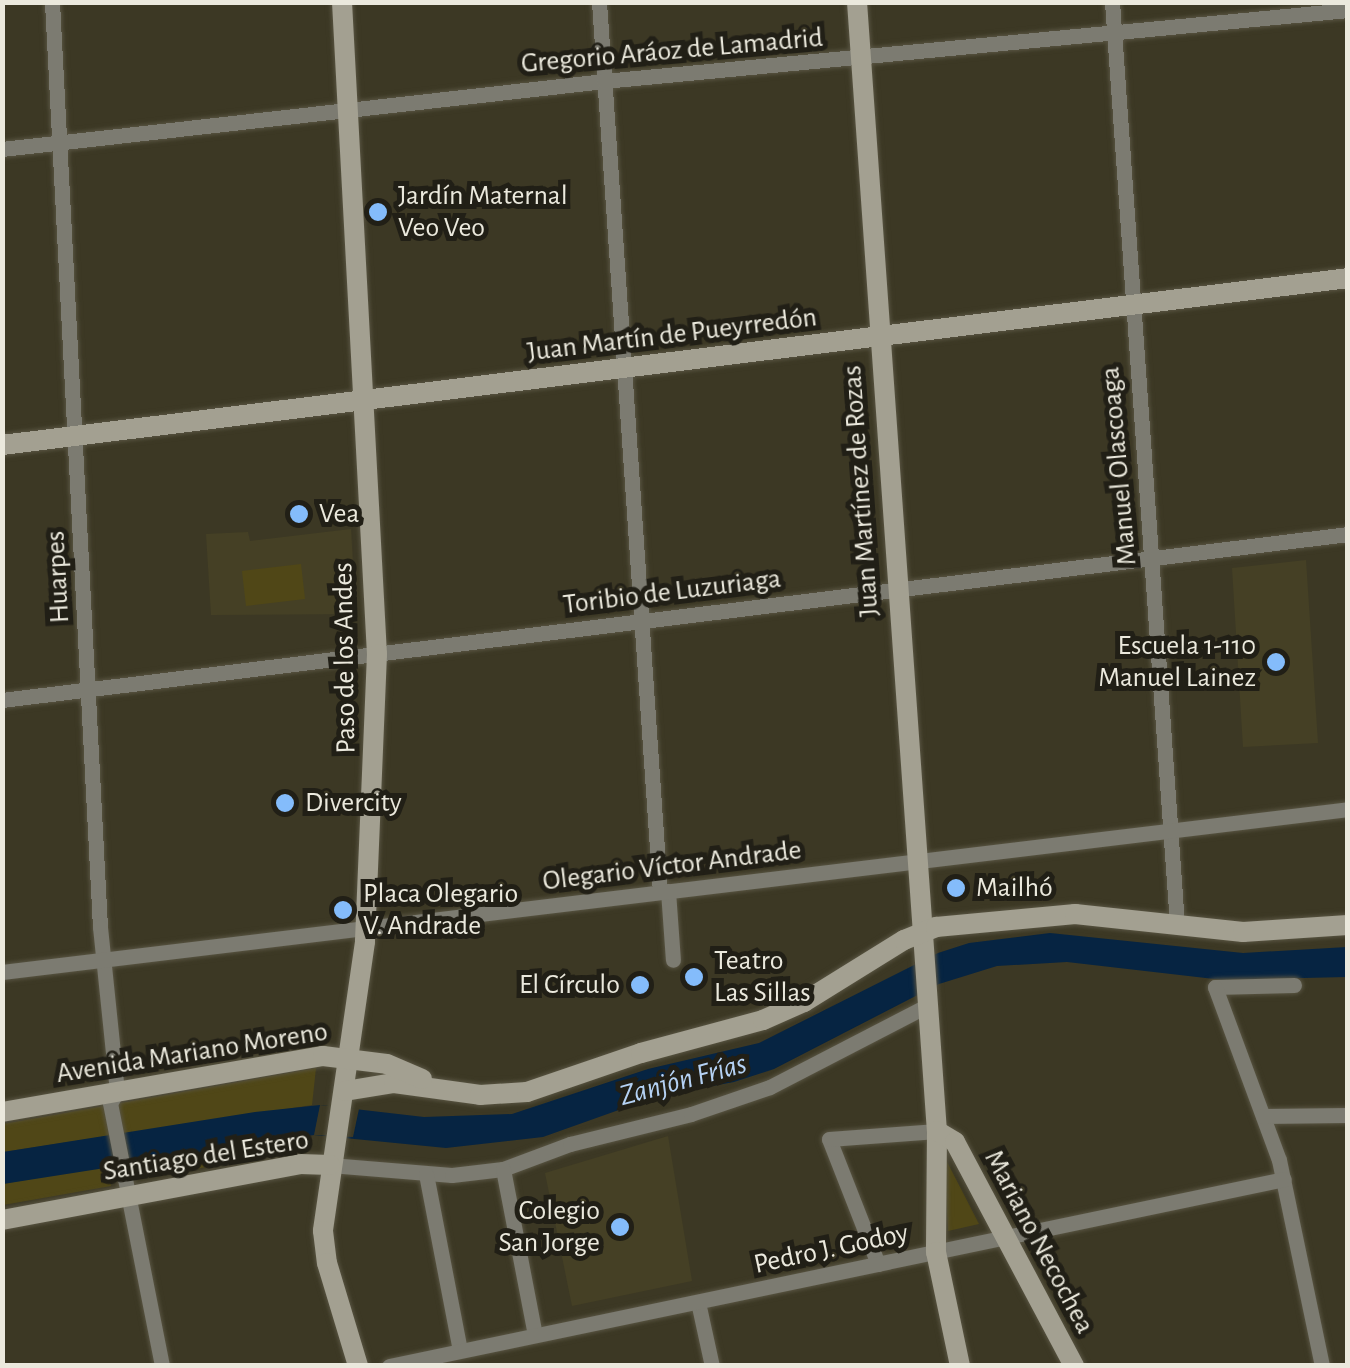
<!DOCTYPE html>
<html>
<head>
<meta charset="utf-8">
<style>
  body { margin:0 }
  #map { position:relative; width:1350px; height:1368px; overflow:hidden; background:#3c3824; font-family:"Alegreya Sans",sans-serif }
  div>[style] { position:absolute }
  .built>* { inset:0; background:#454025 }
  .green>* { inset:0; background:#504717 }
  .water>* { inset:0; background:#062442 }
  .pier>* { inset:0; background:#3c3824 }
  .roads { filter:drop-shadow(0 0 2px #585442) drop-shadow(0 0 2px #585442) }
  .street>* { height:15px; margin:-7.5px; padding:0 7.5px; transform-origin:7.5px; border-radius:7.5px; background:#7c7b71 }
  .secondary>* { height:20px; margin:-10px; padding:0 10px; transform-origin:10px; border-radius:10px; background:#a3a091 }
  .dots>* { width:28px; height:28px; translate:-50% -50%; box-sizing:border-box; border:5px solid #211f16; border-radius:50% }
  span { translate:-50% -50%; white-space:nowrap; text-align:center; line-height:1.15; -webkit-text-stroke:10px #211f16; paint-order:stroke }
  .street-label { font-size:28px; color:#ebe9dd }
  .poi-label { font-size:28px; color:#ebe9dd }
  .left { translate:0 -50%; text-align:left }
  .right { translate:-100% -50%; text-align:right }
  .water-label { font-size:30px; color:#b5d2f4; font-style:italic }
  .frame { position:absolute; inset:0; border:5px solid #ebe9dd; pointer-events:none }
</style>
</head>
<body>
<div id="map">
  <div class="built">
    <i style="clip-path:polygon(351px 529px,356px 614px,211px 615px,206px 534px,248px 532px,250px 541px)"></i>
    <i style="clip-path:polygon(1306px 560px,1318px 743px,1243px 747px,1232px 568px)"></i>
    <i style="clip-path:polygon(668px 1136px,692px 1281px,572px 1306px,545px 1173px)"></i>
  </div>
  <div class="green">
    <i style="clip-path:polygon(301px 564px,305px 599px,246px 606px,242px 571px)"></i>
    <i style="clip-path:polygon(316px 1068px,312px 1105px,3px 1152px,3px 1124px)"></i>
    <i style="clip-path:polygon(310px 1135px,294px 1152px,138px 1179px,134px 1160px)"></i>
    <i style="clip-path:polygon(944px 1156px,979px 1224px,948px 1231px)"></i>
    <i style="clip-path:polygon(107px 1165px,111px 1186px,3px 1205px,3px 1184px)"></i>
  </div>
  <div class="water">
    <i style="clip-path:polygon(1050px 933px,1243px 953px,1347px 947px,1347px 977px,1223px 980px,1067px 962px,997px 966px,939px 984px,774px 1069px,734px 1082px,658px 1096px,543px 1137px,446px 1148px,314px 1135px,3px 1184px,3px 1152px,255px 1112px,320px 1105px,424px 1117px,512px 1114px,648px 1069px,759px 1043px,938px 953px,969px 943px)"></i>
  </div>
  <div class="pier">
    <i style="clip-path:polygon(320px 1105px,359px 1109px,353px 1137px,314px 1135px)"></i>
  </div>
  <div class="roads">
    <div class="street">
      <i style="left:52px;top:2px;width:926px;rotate:87.03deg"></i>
      <i style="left:100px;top:927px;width:166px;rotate:84.1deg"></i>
      <i style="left:117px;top:1092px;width:13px;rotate:122deg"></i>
      <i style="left:110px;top:1103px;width:268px;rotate:78.8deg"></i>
      <i style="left:599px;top:2px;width:892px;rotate:86.08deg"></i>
      <i style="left:1112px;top:2px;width:925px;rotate:85.97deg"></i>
      <i style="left:2px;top:149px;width:606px;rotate:-6.44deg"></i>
      <i style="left:604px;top:81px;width:747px;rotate:-5.45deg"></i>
      <i style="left:2px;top:700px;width:1356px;rotate:-7.03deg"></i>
      <i style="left:668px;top:891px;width:69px;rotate:85.9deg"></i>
      <i style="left:2px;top:972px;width:1356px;rotate:-6.9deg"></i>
      <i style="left:1294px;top:985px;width:79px;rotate:178.5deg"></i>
      <i style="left:1215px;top:987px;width:184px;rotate:69.7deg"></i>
      <i style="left:1279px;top:1160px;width:210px;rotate:78.2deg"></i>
      <i style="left:1263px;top:1116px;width:85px;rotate:-0.7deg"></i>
      <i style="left:330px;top:1165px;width:122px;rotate:4.7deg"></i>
      <i style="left:452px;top:1175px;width:51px;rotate:-6.7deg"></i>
      <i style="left:503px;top:1169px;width:72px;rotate:-20.5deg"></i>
      <i style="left:570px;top:1144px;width:125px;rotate:-13.9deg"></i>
      <i style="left:691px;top:1114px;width:83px;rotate:-18.9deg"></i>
      <i style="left:770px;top:1087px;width:176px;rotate:-27.4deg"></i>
      <i style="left:503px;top:1169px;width:169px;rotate:79.1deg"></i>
      <i style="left:426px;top:1174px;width:179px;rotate:79.1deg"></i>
      <i style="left:878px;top:1264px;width:134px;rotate:-111.4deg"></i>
      <i style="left:829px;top:1139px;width:108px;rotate:-4.2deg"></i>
      <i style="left:698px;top:1302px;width:66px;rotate:77.7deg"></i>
      <i style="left:389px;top:1366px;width:914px;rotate:-11.8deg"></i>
    </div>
    <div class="secondary">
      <i style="left:342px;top:2px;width:653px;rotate:86.93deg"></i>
      <i style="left:377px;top:654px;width:288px;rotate:92.4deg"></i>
      <i style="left:365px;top:942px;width:292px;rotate:98.3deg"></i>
      <i style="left:323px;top:1231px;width:32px;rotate:83deg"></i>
      <i style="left:327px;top:1263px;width:108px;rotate:73.2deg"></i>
      <i style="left:857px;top:2px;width:1132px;rotate:85.95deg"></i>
      <i style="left:937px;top:1131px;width:121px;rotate:90.5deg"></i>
      <i style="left:936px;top:1252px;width:116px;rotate:78.1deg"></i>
      <i style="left:2px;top:445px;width:1356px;rotate:-7.07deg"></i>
      <i style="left:345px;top:1091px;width:50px;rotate:-9.3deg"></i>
      <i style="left:394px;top:1083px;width:87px;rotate:7.9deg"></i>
      <i style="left:480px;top:1095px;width:47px;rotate:-3.7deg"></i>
      <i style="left:527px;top:1092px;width:120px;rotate:-18.9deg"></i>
      <i style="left:641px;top:1053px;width:126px;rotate:-15.1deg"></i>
      <i style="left:763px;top:1020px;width:45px;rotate:-23.7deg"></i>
      <i style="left:804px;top:1002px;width:118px;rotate:-31.8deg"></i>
      <i style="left:904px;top:940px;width:35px;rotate:-22deg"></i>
      <i style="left:936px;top:927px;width:140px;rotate:-5.3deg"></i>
      <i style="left:1075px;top:914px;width:169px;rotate:6.1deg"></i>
      <i style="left:1243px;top:932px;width:105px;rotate:-3.8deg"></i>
      <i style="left:2px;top:1112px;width:326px;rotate:-9.9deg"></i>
      <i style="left:323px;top:1056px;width:64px;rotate:7.1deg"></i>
      <i style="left:387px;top:1064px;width:38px;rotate:23deg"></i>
      <i style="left:937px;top:1131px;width:21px;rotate:31deg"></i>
      <i style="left:955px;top:1142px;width:254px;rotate:62deg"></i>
      <i style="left:2px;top:1220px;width:303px;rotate:-10.6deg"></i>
      <i style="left:300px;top:1164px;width:30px;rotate:2deg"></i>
    </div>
  </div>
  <div class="dots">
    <i style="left:378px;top:212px;background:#84bcfb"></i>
    <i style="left:299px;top:514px;background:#84bcfb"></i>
    <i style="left:1276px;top:662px;background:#84bcfb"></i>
    <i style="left:285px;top:803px;background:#84bcfb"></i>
    <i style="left:956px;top:888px;background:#84bcfb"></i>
    <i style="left:343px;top:910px;background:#84bcfb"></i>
    <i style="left:694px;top:977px;background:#84bcfb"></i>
    <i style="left:640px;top:985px;background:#84bcfb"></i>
    <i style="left:620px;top:1227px;background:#84bcfb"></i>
  </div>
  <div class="street-label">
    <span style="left:672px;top:51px;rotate:-5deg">Gregorio Aráoz de Lamadrid</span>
    <span style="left:672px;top:335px;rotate:-7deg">Juan Martín de Pueyrredón</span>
    <span style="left:1119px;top:466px;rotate:-95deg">Manuel Olascoaga</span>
    <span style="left:861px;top:491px;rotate:-94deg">Juan Martínez de Rozas</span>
    <span style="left:58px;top:577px;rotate:-93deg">Huarpes</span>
    <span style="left:672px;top:592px;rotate:-7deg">Toribio de Luzuriaga</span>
    <span style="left:345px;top:658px;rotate:-91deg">Paso de los Andes</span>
    <span style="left:672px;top:866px;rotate:-7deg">Olegario Víctor Andrade</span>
    <span style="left:192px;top:1053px;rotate:-9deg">Avenida Mariano Moreno</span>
    <span style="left:206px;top:1156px;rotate:-9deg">Santiago del Estero</span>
    <span style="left:1039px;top:1242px;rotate:62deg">Mariano Necochea</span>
    <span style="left:831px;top:1249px;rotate:-12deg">Pedro J. Godoy</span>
  </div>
  <div class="poi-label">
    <span class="left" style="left:398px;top:212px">Jardín Maternal<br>Veo Veo</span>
    <span class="left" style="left:319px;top:514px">Vea</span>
    <span class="right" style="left:1256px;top:662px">Escuela 1-110<br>Manuel Lainez</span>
    <span class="left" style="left:305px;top:803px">Divercity</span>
    <span class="left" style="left:976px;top:888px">Mailhó</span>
    <span class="left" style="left:363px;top:910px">Placa Olegario<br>V. Andrade</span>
    <span class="left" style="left:714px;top:977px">Teatro<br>Las Sillas</span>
    <span class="right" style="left:620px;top:985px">El Círculo</span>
    <span class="right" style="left:600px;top:1227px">Colegio<br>San Jorge</span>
  </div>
  <div class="water-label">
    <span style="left:683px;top:1080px;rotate:-15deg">Zanjón Frías</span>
  </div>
  <div class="frame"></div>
</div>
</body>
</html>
